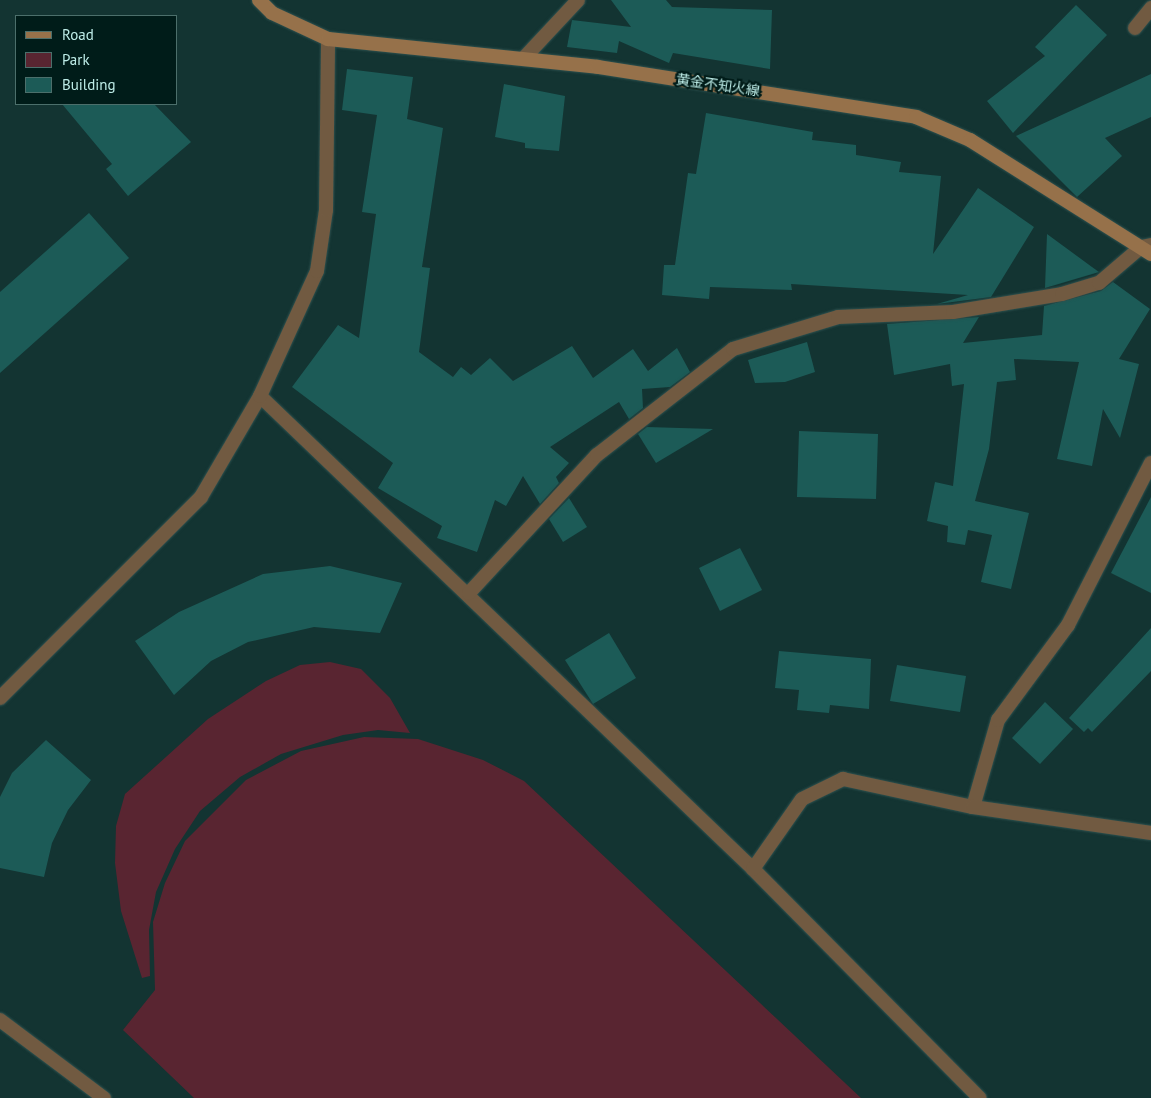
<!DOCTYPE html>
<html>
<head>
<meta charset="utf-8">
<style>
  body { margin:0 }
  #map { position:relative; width:1151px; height:1098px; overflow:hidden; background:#133432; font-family:"PT Sans","Noto Sans JP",sans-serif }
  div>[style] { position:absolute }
  .green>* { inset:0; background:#592531 }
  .building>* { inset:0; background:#1c5b57 }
  .roads { filter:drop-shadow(0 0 1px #2e514f) drop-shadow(0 0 1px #2e514f) }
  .minor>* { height:14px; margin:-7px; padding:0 7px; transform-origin:7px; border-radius:7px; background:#715a41 }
  .tertiary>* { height:14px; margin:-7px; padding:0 7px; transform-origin:7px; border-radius:7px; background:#715a41 }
  .secondary>* { height:14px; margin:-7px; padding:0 7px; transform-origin:7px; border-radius:7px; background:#96714a }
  span { translate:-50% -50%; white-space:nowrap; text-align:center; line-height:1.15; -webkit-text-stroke:4.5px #001c19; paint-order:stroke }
  .street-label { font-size:14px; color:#bdece7 }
  .legend { position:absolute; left:15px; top:15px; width:162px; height:90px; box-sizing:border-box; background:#001c19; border:1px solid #4c6f6b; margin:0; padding:6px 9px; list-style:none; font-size:15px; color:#bdece7 }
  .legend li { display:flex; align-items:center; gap:10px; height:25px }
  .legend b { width:25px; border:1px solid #4c6f6b }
</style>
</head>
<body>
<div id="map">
  <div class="green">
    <i style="clip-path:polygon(330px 662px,361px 669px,390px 698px,410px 733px,378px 730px,343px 735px,281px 754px,240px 777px,200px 811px,175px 849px,156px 892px,149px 930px,150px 976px,142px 978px,121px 911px,115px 863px,116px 826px,125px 794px,208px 719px,266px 681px,300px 665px)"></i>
    <i style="clip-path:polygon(364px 737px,418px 739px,483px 760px,524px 781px,861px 1098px,194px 1098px,123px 1030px,155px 990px,153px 922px,165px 883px,185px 841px,246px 780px,301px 751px)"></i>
  </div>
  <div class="building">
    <i style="clip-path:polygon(611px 0,666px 0,672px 7px,772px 10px,770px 69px,673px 53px,669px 63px,619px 41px,617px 53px,567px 47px,572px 20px,631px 27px)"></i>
    <i style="clip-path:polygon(1076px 5px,1107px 35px,1013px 133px,987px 101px,1045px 56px,1035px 47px)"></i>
    <i style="clip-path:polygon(347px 69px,413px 77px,407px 119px,443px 128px,422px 267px,430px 268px,419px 352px,453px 377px,461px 367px,471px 375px,490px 358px,513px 381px,572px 346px,593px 378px,633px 349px,648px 371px,677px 348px,690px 372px,670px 387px,642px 389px,643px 408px,629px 419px,619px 402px,550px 447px,569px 463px,556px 477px,559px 483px,540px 504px,523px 476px,506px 506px,495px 500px,477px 552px,437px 538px,442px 526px,378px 488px,393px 463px,292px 387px,338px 325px,359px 338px,376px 214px,362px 212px,377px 115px,342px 110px)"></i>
    <i style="clip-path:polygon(1151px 74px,1151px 117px,1105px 138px,1122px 156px,1077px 197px,1016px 136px)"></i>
    <i style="clip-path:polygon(504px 84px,565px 96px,559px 151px,525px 148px,525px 143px,495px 137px)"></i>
    <i style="clip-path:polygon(62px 104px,154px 104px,191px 142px,128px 196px,106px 169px,112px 164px)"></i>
    <i style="clip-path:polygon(706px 113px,813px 132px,812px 140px,856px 145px,856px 155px,901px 162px,899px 172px,941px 176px,933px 254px,978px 188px,1034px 227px,991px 297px,937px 304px,968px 295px,791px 284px,792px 290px,710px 287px,709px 299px,662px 295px,664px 265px,675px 265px,688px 173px,696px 174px)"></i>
    <i style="clip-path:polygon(89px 213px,129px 258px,0 373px,0 292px)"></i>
    <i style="clip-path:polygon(1047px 234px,1092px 267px,1099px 272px,1045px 288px)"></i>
    <i style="clip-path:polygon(1113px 282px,1150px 309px,1119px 359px,1139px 364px,1120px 438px,1103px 409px,1092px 466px,1057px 459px,1079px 362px,1014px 359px,1016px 380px,997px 382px,989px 449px,975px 501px,1029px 513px,1011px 589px,981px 582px,992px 535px,968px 530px,965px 545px,947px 542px,948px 526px,927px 521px,935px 482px,953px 486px,964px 384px,952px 386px,950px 364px,894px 375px,887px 324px,979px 317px,963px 343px,1042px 335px,1044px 306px,1101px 291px)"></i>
    <i style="clip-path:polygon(807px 342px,815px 372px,785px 382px,755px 383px,748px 360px)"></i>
    <i style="clip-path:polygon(647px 427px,713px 429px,656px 463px,638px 434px)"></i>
    <i style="clip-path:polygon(799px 431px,878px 434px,876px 499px,797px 497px)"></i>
    <i style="clip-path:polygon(1151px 497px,1151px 593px,1111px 573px)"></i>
    <i style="clip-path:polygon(569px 498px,587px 527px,563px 542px,549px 519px)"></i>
    <i style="clip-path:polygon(740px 548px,762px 590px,720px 611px,699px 568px)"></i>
    <i style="clip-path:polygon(330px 566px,402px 583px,380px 633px,314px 627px,248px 642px,211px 661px,174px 695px,135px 641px,179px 612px,263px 574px)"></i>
    <i style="clip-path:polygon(1151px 628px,1151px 671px,1092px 732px,1088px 728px,1084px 732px,1069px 718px)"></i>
    <i style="clip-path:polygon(609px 633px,636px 678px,593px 704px,565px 660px)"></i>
    <i style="clip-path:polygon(779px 651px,871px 659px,869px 709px,830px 705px,829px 713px,797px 710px,799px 690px,775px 688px)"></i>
    <i style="clip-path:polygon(897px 665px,966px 676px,960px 712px,890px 701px)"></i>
    <i style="clip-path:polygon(1045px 702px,1073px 729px,1040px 764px,1012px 738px)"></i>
    <i style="clip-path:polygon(46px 740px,91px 780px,68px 810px,52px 843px,44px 877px,0 868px,0 797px,12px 773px)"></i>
  </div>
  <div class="roads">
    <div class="minor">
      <i style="left:1135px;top:28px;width:26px;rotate:-51deg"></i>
      <i style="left:524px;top:58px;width:79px;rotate:-47deg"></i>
      <i style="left:260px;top:396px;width:683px;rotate:43.81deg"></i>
      <i style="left:753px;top:869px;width:322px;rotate:45.3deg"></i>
      <i style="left:469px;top:593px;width:188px;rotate:-47.2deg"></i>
      <i style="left:597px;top:455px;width:172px;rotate:-37.9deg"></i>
      <i style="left:733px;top:349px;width:110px;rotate:-16.9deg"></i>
      <i style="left:838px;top:317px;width:115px;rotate:-2.5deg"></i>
      <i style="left:953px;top:312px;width:110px;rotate:-9.4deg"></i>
      <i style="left:1062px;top:294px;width:39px;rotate:-17deg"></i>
      <i style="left:1099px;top:283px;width:55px;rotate:-40.6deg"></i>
      <i style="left:1141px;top:247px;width:10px;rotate:-11deg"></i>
      <i style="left:973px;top:807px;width:91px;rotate:-74deg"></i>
      <i style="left:998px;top:720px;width:118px;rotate:-53.6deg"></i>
      <i style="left:1068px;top:625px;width:182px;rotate:-62.9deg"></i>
      <i style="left:753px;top:869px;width:85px;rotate:-55deg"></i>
      <i style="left:802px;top:799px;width:46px;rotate:-26deg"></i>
      <i style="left:843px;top:779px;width:133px;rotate:12.2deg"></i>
      <i style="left:973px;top:807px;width:180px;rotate:8.3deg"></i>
      <i style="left:0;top:1020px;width:130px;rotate:36.9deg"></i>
    </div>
    <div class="tertiary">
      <i style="left:0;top:698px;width:284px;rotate:-45deg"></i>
      <i style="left:201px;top:497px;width:117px;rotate:-59.7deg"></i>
      <i style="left:260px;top:396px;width:137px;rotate:-65.5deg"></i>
      <i style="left:317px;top:271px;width:62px;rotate:-81.6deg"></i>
      <i style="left:326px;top:210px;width:171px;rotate:-89.3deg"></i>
    </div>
    <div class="secondary">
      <i style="left:259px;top:0;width:18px;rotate:45deg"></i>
      <i style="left:272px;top:13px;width:62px;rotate:24.9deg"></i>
      <i style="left:328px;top:39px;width:271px;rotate:5.9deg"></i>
      <i style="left:598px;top:67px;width:322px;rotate:8.9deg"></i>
      <i style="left:916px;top:117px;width:59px;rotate:23.1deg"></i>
      <i style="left:970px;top:140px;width:214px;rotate:32.2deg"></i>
    </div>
  </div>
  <div class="street-label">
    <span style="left:718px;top:85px;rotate:8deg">黄金不知火線</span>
  </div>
  <ul class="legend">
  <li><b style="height:6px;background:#96714a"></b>Road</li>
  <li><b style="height:14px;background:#592531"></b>Park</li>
  <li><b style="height:14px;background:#1c5b57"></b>Building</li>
  </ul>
</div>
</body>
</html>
